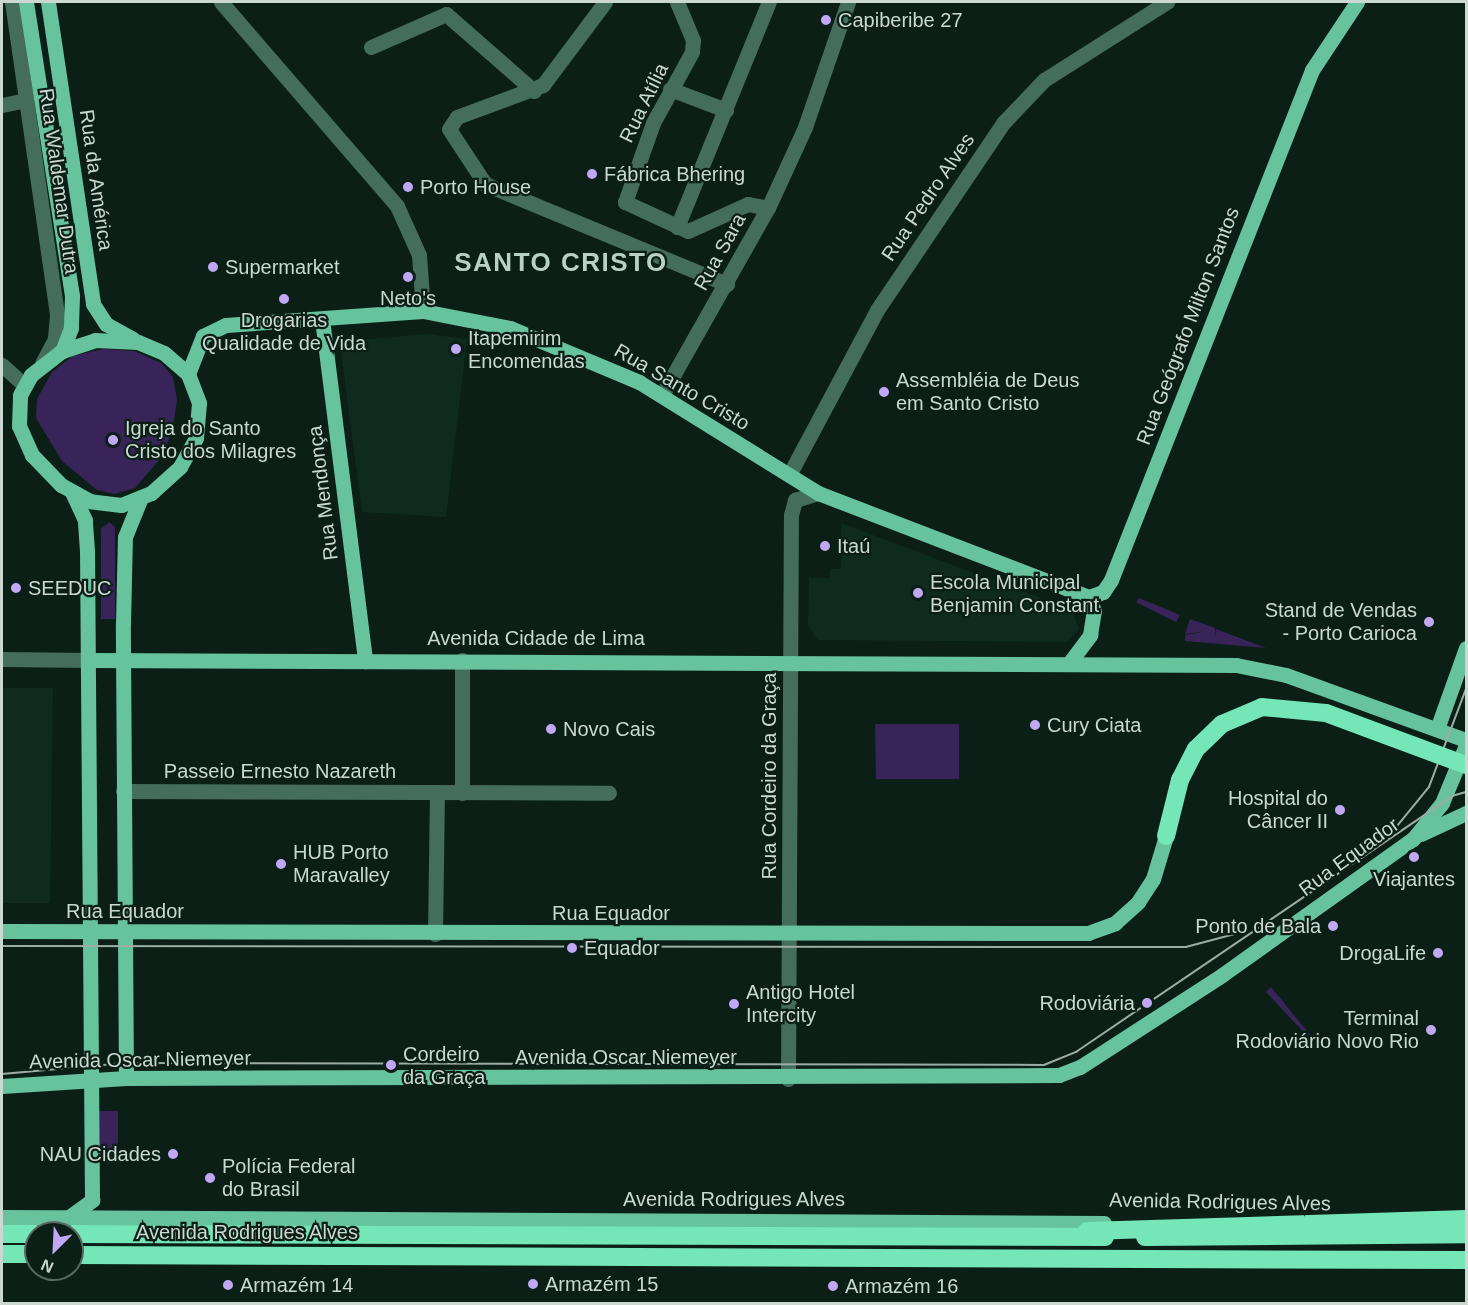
<!DOCTYPE html>
<html>
<head>
<meta charset="utf-8">
<style>
  body { margin:0 }
  #map { position:relative; width:1468px; height:1305px; overflow:hidden; background:#0b1f17; font-family:Helvetica,sans-serif }
  div>[style] { position:absolute }
  .built>* { inset:0; background:#0f2b20 }
  .green>* { inset:0; background:#382458 }
  .minor>* { height:15px; margin:-7.5px; padding:0 7.5px; transform-origin:7.5px; border-radius:7.5px; background:#446e5b }
  .major>* { height:15px; margin:-7.5px; padding:0 7.5px; transform-origin:7.5px; border-radius:7.5px; background:#67c39d }
  .highway>* { height:18px; margin:-9px; padding:0 9px; transform-origin:9px; border-radius:9px; background:#74e6b7 }
  .tram>* { height:1.5px; margin:-0.75px; padding:0 0.75px; transform-origin:0.75px; border-radius:0.75px; background:#9eaca6 }
  .highway-bridge>* { height:18px; margin:-9px; padding:0 9px; transform-origin:9px; border-radius:9px; background:#74e6b7 }
  .dots>* { width:16px; height:16px; translate:-50% -50%; box-sizing:border-box; border:3px solid #0b1f17; border-radius:50% }
  span { translate:-50% -50%; white-space:nowrap; text-align:center; line-height:1.15; -webkit-text-stroke:4.5px #0b1f17; paint-order:stroke }
  .poi-label { font-size:20px; color:#cbd7d1 }
  .left { translate:0 -50%; text-align:left }
  .right { translate:-100% -50%; text-align:right }
  .street-label { font-size:20px; color:#cbd7d1 }
  .district-label { font-size:26px; color:#b8d1c4; font-weight:700; letter-spacing:1.5px }
  .frame { position:absolute; inset:0; border:3px solid #cbd7d1; pointer-events:none }
  .north { position:absolute; left:24px; top:1221px; width:60px; height:60px; box-sizing:border-box; background:#0b1f17; border:2px solid #586961; border-radius:50%; rotate:204deg; font-size:16px; font-weight:700; line-height:24px; text-align:center; color:#cbd7d1 }
  .north::after { content:''; display:block; margin:auto; width:21px; height:27px; background:#c0a8f4; clip-path:polygon(50% 0,100% 100%,50% 72%,0 100%) }
</style>
</head>
<body>
<div id="map">
  <div class="built">
    <i style="clip-path:polygon(426px 334px,467px 339px,446px 517px,362px 512px,341px 352px,349px 341px)"></i>
    <i style="clip-path:polygon(841px 523px,1072px 610px,1079px 630px,1066px 642px,818px 640px,808px 626px,809px 578px,830px 578px,830px 569px,841px 569px)"></i>
    <i style="clip-path:polygon(2px 688px,53px 688px,50px 903px,2px 903px)"></i>
  </div>
  <div class="green">
    <i style="clip-path:polygon(103px 349px,134px 351px,161px 363px,173px 377px,177px 400px,172px 433px,159px 460px,135px 488px,114px 494px,97px 490px,62px 461px,36px 418px,37px 399px,52px 372px,73px 356px)"></i>
    <i style="clip-path:polygon(109px 522px,115px 527px,115px 619px,101px 619px,101px 529px)"></i>
    <i style="clip-path:polygon(1139px 598px,1180px 615px,1176px 622px,1136px 602px)"></i>
    <i style="clip-path:polygon(1190px 619px,1215px 628px,1215px 637px,1216px 629px,1266px 648px,1185px 641px,1185px 635px,1207px 631px,1185px 634px)"></i>
    <i style="clip-path:polygon(875px 724px,959px 724px,959px 779px,876px 779px)"></i>
    <i style="clip-path:polygon(1271px 987px,1311px 1036px,1309px 1038px,1266px 992px)"></i>
    <i style="clip-path:polygon(98px 1111px,118px 1111px,118px 1154px,109px 1164px,99px 1156px)"></i>
  </div>
  <div class="minor">
    <i style="left:12px;top:2px;width:316px;rotate:81.8deg"></i>
    <i style="left:57px;top:315px;width:24px;rotate:95deg"></i>
    <i style="left:55px;top:339px;width:27px;rotate:118deg"></i>
    <i style="left:221px;top:2px;width:269px;rotate:49.2deg"></i>
    <i style="left:397px;top:206px;width:54px;rotate:65.8deg"></i>
    <i style="left:419px;top:255px;width:56px;rotate:85.9deg"></i>
    <i style="left:605px;top:2px;width:104px;rotate:126.8deg"></i>
    <i style="left:543px;top:85px;width:92px;rotate:159.6deg"></i>
    <i style="left:457px;top:117px;width:14px;rotate:124deg"></i>
    <i style="left:449px;top:129px;width:66px;rotate:56.8deg"></i>
    <i style="left:485px;top:184px;width:262px;rotate:22.5deg"></i>
    <i style="left:677px;top:2px;width:41px;rotate:67.2deg"></i>
    <i style="left:693px;top:40px;width:12px;rotate:95deg"></i>
    <i style="left:692px;top:52px;width:81px;rotate:118.8deg"></i>
    <i style="left:653px;top:123px;width:84px;rotate:109.5deg"></i>
    <i style="left:625px;top:202px;width:69px;rotate:24.7deg"></i>
    <i style="left:688px;top:231px;width:66px;rotate:-24.2deg"></i>
    <i style="left:748px;top:204px;width:20px;rotate:11deg"></i>
    <i style="left:371px;top:47px;width:82px;rotate:-23.7deg"></i>
    <i style="left:446px;top:14px;width:117px;rotate:41.2deg"></i>
    <i style="left:670px;top:89px;width:60px;rotate:20.6deg"></i>
    <i style="left:2px;top:105px;width:25px;rotate:-12deg"></i>
    <i style="left:677px;top:227px;width:243px;rotate:-67.8deg"></i>
    <i style="left:2px;top:365px;width:30px;rotate:42deg"></i>
    <i style="left:662px;top:395px;width:215px;rotate:-60.5deg"></i>
    <i style="left:768px;top:208px;width:89px;rotate:-65.4deg"></i>
    <i style="left:805px;top:127px;width:132px;rotate:-71deg"></i>
    <i style="left:789px;top:475px;width:187px;rotate:-61.9deg"></i>
    <i style="left:877px;top:310px;width:227px;rotate:-56deg"></i>
    <i style="left:1004px;top:122px;width:58px;rotate:-46.4deg"></i>
    <i style="left:1044px;top:80px;width:146px;rotate:-32.4deg"></i>
    <i style="left:2px;top:659px;width:87px;rotate:0.7deg"></i>
    <i style="left:462px;top:660px;width:133px;rotate:90deg"></i>
    <i style="left:123px;top:791px;width:486px;rotate:0.2deg"></i>
    <i style="left:435px;top:934px;width:142px;rotate:-89.2deg"></i>
    <i style="left:788px;top:1079px;width:564px;rotate:-89.7deg"></i>
    <i style="left:791px;top:515px;width:16px;rotate:-75deg"></i>
    <i style="left:795px;top:500px;width:24px;rotate:-17deg"></i>
  </div>
  <div class="major">
    <i style="left:26px;top:2px;width:298px;rotate:81.1deg"></i>
    <i style="left:72px;top:296px;width:32px;rotate:92deg"></i>
    <i style="left:71px;top:328px;width:25px;rotate:111deg"></i>
    <i style="left:48px;top:2px;width:305px;rotate:81.5deg"></i>
    <i style="left:93px;top:304px;width:24px;rotate:57deg"></i>
    <i style="left:106px;top:324px;width:31px;rotate:29deg"></i>
    <i style="left:322px;top:319px;width:345px;rotate:82.8deg"></i>
    <i style="left:95px;top:340px;width:43px;rotate:2.7deg"></i>
    <i style="left:138px;top:342px;width:28px;rotate:23deg"></i>
    <i style="left:164px;top:353px;width:32px;rotate:41deg"></i>
    <i style="left:188px;top:374px;width:31px;rotate:69deg"></i>
    <i style="left:199px;top:403px;width:35px;rotate:95deg"></i>
    <i style="left:196px;top:438px;width:33px;rotate:119deg"></i>
    <i style="left:180px;top:467px;width:39px;rotate:138deg"></i>
    <i style="left:151px;top:493px;width:32px;rotate:158deg"></i>
    <i style="left:121px;top:505px;width:31px;rotate:-173deg"></i>
    <i style="left:90px;top:501px;width:33px;rotate:-151deg"></i>
    <i style="left:61px;top:485px;width:42px;rotate:-134deg"></i>
    <i style="left:32px;top:455px;width:32px;rotate:-114deg"></i>
    <i style="left:19px;top:426px;width:31px;rotate:-88deg"></i>
    <i style="left:20px;top:395px;width:23px;rotate:-61deg"></i>
    <i style="left:31px;top:375px;width:39px;rotate:-38deg"></i>
    <i style="left:62px;top:351px;width:35px;rotate:-18deg"></i>
    <i style="left:188px;top:374px;width:41px;rotate:-68.5deg"></i>
    <i style="left:203px;top:336px;width:25px;rotate:-26deg"></i>
    <i style="left:226px;top:325px;width:197px;rotate:-4.1deg"></i>
    <i style="left:423px;top:311px;width:89px;rotate:11.1deg"></i>
    <i style="left:510px;top:328px;width:140px;rotate:22.7deg"></i>
    <i style="left:639px;top:382px;width:211px;rotate:31.8deg"></i>
    <i style="left:818px;top:493px;width:290px;rotate:21deg"></i>
    <i style="left:1089px;top:597px;width:15px;rotate:-20deg"></i>
    <i style="left:1103px;top:592px;width:14px;rotate:-56deg"></i>
    <i style="left:1111px;top:580px;width:548px;rotate:-68.49deg"></i>
    <i style="left:1312px;top:70px;width:82px;rotate:-56.5deg"></i>
    <i style="left:89px;top:660px;width:1147px;rotate:0.25deg"></i>
    <i style="left:1236px;top:665px;width:51px;rotate:11.3deg"></i>
    <i style="left:1286px;top:675px;width:191px;rotate:19.9deg"></i>
    <i style="left:1070px;top:662px;width:34px;rotate:-53deg"></i>
    <i style="left:1090px;top:635px;width:24px;rotate:-81deg"></i>
    <i style="left:1094px;top:611px;width:15px;rotate:-110deg"></i>
    <i style="left:1437px;top:729px;width:86px;rotate:-70.3deg"></i>
    <i style="left:1421px;top:834px;width:50px;rotate:-25deg"></i>
    <i style="left:2px;top:931px;width:1086px;rotate:0.11deg"></i>
    <i style="left:1088px;top:933px;width:29px;rotate:-20deg"></i>
    <i style="left:1115px;top:923px;width:31px;rotate:-42deg"></i>
    <i style="left:1138px;top:902px;width:27px;rotate:-57deg"></i>
    <i style="left:1153px;top:879px;width:45px;rotate:-73.2deg"></i>
    <i style="left:126px;top:1078px;width:455px;rotate:-90.4deg"></i>
    <i style="left:123px;top:623px;width:86px;rotate:-88.7deg"></i>
    <i style="left:125px;top:537px;width:40px;rotate:-68deg"></i>
    <i style="left:2px;top:1086px;width:124px;rotate:-3.7deg"></i>
    <i style="left:126px;top:1078px;width:933px;rotate:-0.18deg"></i>
    <i style="left:1059px;top:1075px;width:22px;rotate:-21deg"></i>
    <i style="left:1080px;top:1067px;width:169px;rotate:-32.9deg"></i>
    <i style="left:1222px;top:975px;width:234px;rotate:-35.5deg"></i>
    <i style="left:1413px;top:839px;width:46px;rotate:-51.1deg"></i>
    <i style="left:1442px;top:803px;width:63px;rotate:-67.5deg"></i>
    <i style="left:2px;top:1217px;width:1102px;rotate:0.31deg"></i>
    <i style="left:69px;top:1217px;width:29px;rotate:-36deg"></i>
    <i style="left:92px;top:1200px;width:649px;rotate:-90.44deg"></i>
    <i style="left:87px;top:551px;width:31px;rotate:-94deg"></i>
    <i style="left:85px;top:520px;width:29px;rotate:-115deg"></i>
  </div>
  <div class="highway">
    <i style="left:2px;top:1234px;width:34px"></i>
    <i style="left:72px;top:1234px;width:1033px;rotate:0.17deg"></i>
    <i style="left:1145px;top:1237px;width:321px;rotate:-0.5deg"></i>
    <i style="left:2px;top:1254px;width:34px"></i>
    <i style="left:72px;top:1255px;width:1394px;rotate:0.21deg"></i>
  </div>
  <div class="tram">
    <i style="left:1398px;top:825px;width:49px;rotate:-50.8deg"></i>
    <i style="left:1429px;top:787px;width:105px;rotate:-69.3deg"></i>
    <i style="left:2px;top:946px;width:1184px;rotate:0.05deg"></i>
    <i style="left:1186px;top:947px;width:51px;rotate:-14.9deg"></i>
    <i style="left:2px;top:1074px;width:123px;rotate:-5.1deg"></i>
    <i style="left:125px;top:1063px;width:919px;rotate:0.12deg"></i>
    <i style="left:1044px;top:1065px;width:35px;rotate:-22deg"></i>
    <i style="left:1076px;top:1052px;width:455px;rotate:-34.2deg"></i>
    <i style="left:1452px;top:796px;width:15px;rotate:-16deg"></i>
  </div>
  <div class="highway-bridge">
    <i style="left:1166px;top:836px;width:58px;rotate:-76deg"></i>
    <i style="left:1180px;top:780px;width:35px;rotate:-63deg"></i>
    <i style="left:1196px;top:749px;width:36px;rotate:-44deg"></i>
    <i style="left:1222px;top:724px;width:43px;rotate:-23deg"></i>
    <i style="left:1262px;top:707px;width:64px;rotate:5.4deg"></i>
    <i style="left:1326px;top:713px;width:149px;rotate:20.4deg"></i>
    <i style="left:1087px;top:1231px;width:379px;rotate:-1.8deg"></i>
  </div>
  <div class="dots">
    <i style="left:826px;top:20px;background:#c0a8f4"></i>
    <i style="left:592px;top:174px;background:#c0a8f4"></i>
    <i style="left:408px;top:187px;background:#c0a8f4"></i>
    <i style="left:213px;top:267px;background:#c0a8f4"></i>
    <i style="left:408px;top:277px;background:#c0a8f4"></i>
    <i style="left:284px;top:299px;background:#c0a8f4"></i>
    <i style="left:456px;top:349px;background:#c0a8f4"></i>
    <i style="left:884px;top:392px;background:#c0a8f4"></i>
    <i style="left:113px;top:440px;background:#c0a8f4"></i>
    <i style="left:825px;top:546px;background:#c0a8f4"></i>
    <i style="left:16px;top:588px;background:#c0a8f4"></i>
    <i style="left:918px;top:593px;background:#c0a8f4"></i>
    <i style="left:1429px;top:622px;background:#c0a8f4"></i>
    <i style="left:1035px;top:725px;background:#c0a8f4"></i>
    <i style="left:551px;top:729px;background:#c0a8f4"></i>
    <i style="left:1340px;top:810px;background:#c0a8f4"></i>
    <i style="left:1414px;top:857px;background:#c0a8f4"></i>
    <i style="left:281px;top:864px;background:#c0a8f4"></i>
    <i style="left:1333px;top:926px;background:#c0a8f4"></i>
    <i style="left:572px;top:948px;background:#c0a8f4"></i>
    <i style="left:1438px;top:953px;background:#c0a8f4"></i>
    <i style="left:1147px;top:1003px;background:#c0a8f4"></i>
    <i style="left:734px;top:1004px;background:#c0a8f4"></i>
    <i style="left:1431px;top:1030px;background:#c0a8f4"></i>
    <i style="left:391px;top:1065px;background:#c0a8f4"></i>
    <i style="left:173px;top:1154px;background:#c0a8f4"></i>
    <i style="left:210px;top:1178px;background:#c0a8f4"></i>
    <i style="left:533px;top:1284px;background:#c0a8f4"></i>
    <i style="left:228px;top:1285px;background:#c0a8f4"></i>
    <i style="left:833px;top:1286px;background:#c0a8f4"></i>
  </div>
  <div class="poi-label">
    <span class="left" style="left:838px;top:20px">Capiberibe 27</span>
    <span class="left" style="left:604px;top:174px">Fábrica Bhering</span>
    <span class="left" style="left:420px;top:187px">Porto House</span>
    <span class="left" style="left:225px;top:267px">Supermarket</span>
    <span style="left:408px;top:298px">Neto's</span>
    <span style="left:284px;top:332px">Drogarias<br>Qualidade de Vida</span>
    <span class="left" style="left:468px;top:350px">Itapemirim<br>Encomendas</span>
    <span class="left" style="left:896px;top:392px">Assembléia de Deus<br>em Santo Cristo</span>
    <span class="left" style="left:125px;top:440px">Igreja do Santo<br>Cristo dos Milagres</span>
    <span class="left" style="left:837px;top:546px">Itaú</span>
    <span class="left" style="left:930px;top:594px">Escola Municipal<br>Benjamin Constant</span>
    <span class="left" style="left:28px;top:588px">SEEDUC</span>
    <span class="right" style="left:1417px;top:622px">Stand de Vendas<br>- Porto Carioca</span>
    <span class="left" style="left:1047px;top:725px">Cury Ciata</span>
    <span class="left" style="left:563px;top:729px">Novo Cais</span>
    <span class="right" style="left:1328px;top:810px">Hospital do<br>Câncer II</span>
    <span class="left" style="left:293px;top:864px">HUB Porto<br>Maravalley</span>
    <span style="left:1414px;top:879px">Viajantes</span>
    <span class="right" style="left:1321px;top:926px">Ponto de Bala</span>
    <span class="left" style="left:584px;top:948px">Equador</span>
    <span class="right" style="left:1426px;top:953px">DrogaLife</span>
    <span class="left" style="left:746px;top:1004px">Antigo Hotel<br>Intercity</span>
    <span class="right" style="left:1135px;top:1003px">Rodoviária</span>
    <span class="right" style="left:1419px;top:1030px">Terminal<br>Rodoviário Novo Rio</span>
    <span class="left" style="left:403px;top:1066px">Cordeiro<br>da Graça</span>
    <span class="right" style="left:161px;top:1154px">NAU Cidades</span>
    <span class="left" style="left:222px;top:1178px">Polícia Federal<br>do Brasil</span>
    <span class="left" style="left:545px;top:1284px">Armazém 15</span>
    <span class="left" style="left:240px;top:1285px">Armazém 14</span>
    <span class="left" style="left:845px;top:1286px">Armazém 16</span>
  </div>
  <div class="street-label">
    <span style="left:644px;top:103px;rotate:-64deg">Rua Atília</span>
    <span style="left:96px;top:180px;rotate:82deg">Rua da América</span>
    <span style="left:59px;top:181px;rotate:82deg">Rua Waldemar Dutra</span>
    <span style="left:928px;top:197px;rotate:-56deg">Rua Pedro Alves</span>
    <span style="left:720px;top:252px;rotate:-61deg">Rua Sara</span>
    <span style="left:1188px;top:326px;rotate:-69deg">Rua Geógrafo Milton Santos</span>
    <span style="left:682px;top:387px;rotate:30deg">Rua Santo Cristo</span>
    <span style="left:323px;top:493px;rotate:-97deg">Rua Mendonça</span>
    <span style="left:536px;top:638px">Avenida Cidade de Lima</span>
    <span style="left:280px;top:771px">Passeio Ernesto Nazareth</span>
    <span style="left:769px;top:776px;rotate:-90deg">Rua Cordeiro da Graça</span>
    <span style="left:1349px;top:857px;rotate:-36deg">Rua Equador</span>
    <span style="left:125px;top:911px">Rua Equador</span>
    <span style="left:611px;top:913px">Rua Equador</span>
    <span style="left:626px;top:1057px">Avenida Oscar Niemeyer</span>
    <span style="left:140px;top:1060px;rotate:-1deg">Avenida Oscar Niemeyer</span>
    <span style="left:734px;top:1199px">Avenida Rodrigues Alves</span>
    <span style="left:1220px;top:1202px;rotate:1deg">Avenida Rodrigues Alves</span>
    <span style="left:247px;top:1232px">Avenida Rodrigues Alves</span>
  </div>
  <div class="district-label">
    <span style="left:561px;top:263px">SANTO CRISTO</span>
  </div>
  <div class="frame"></div>
  <div class="north">N</div>
</div>
</body>
</html>
